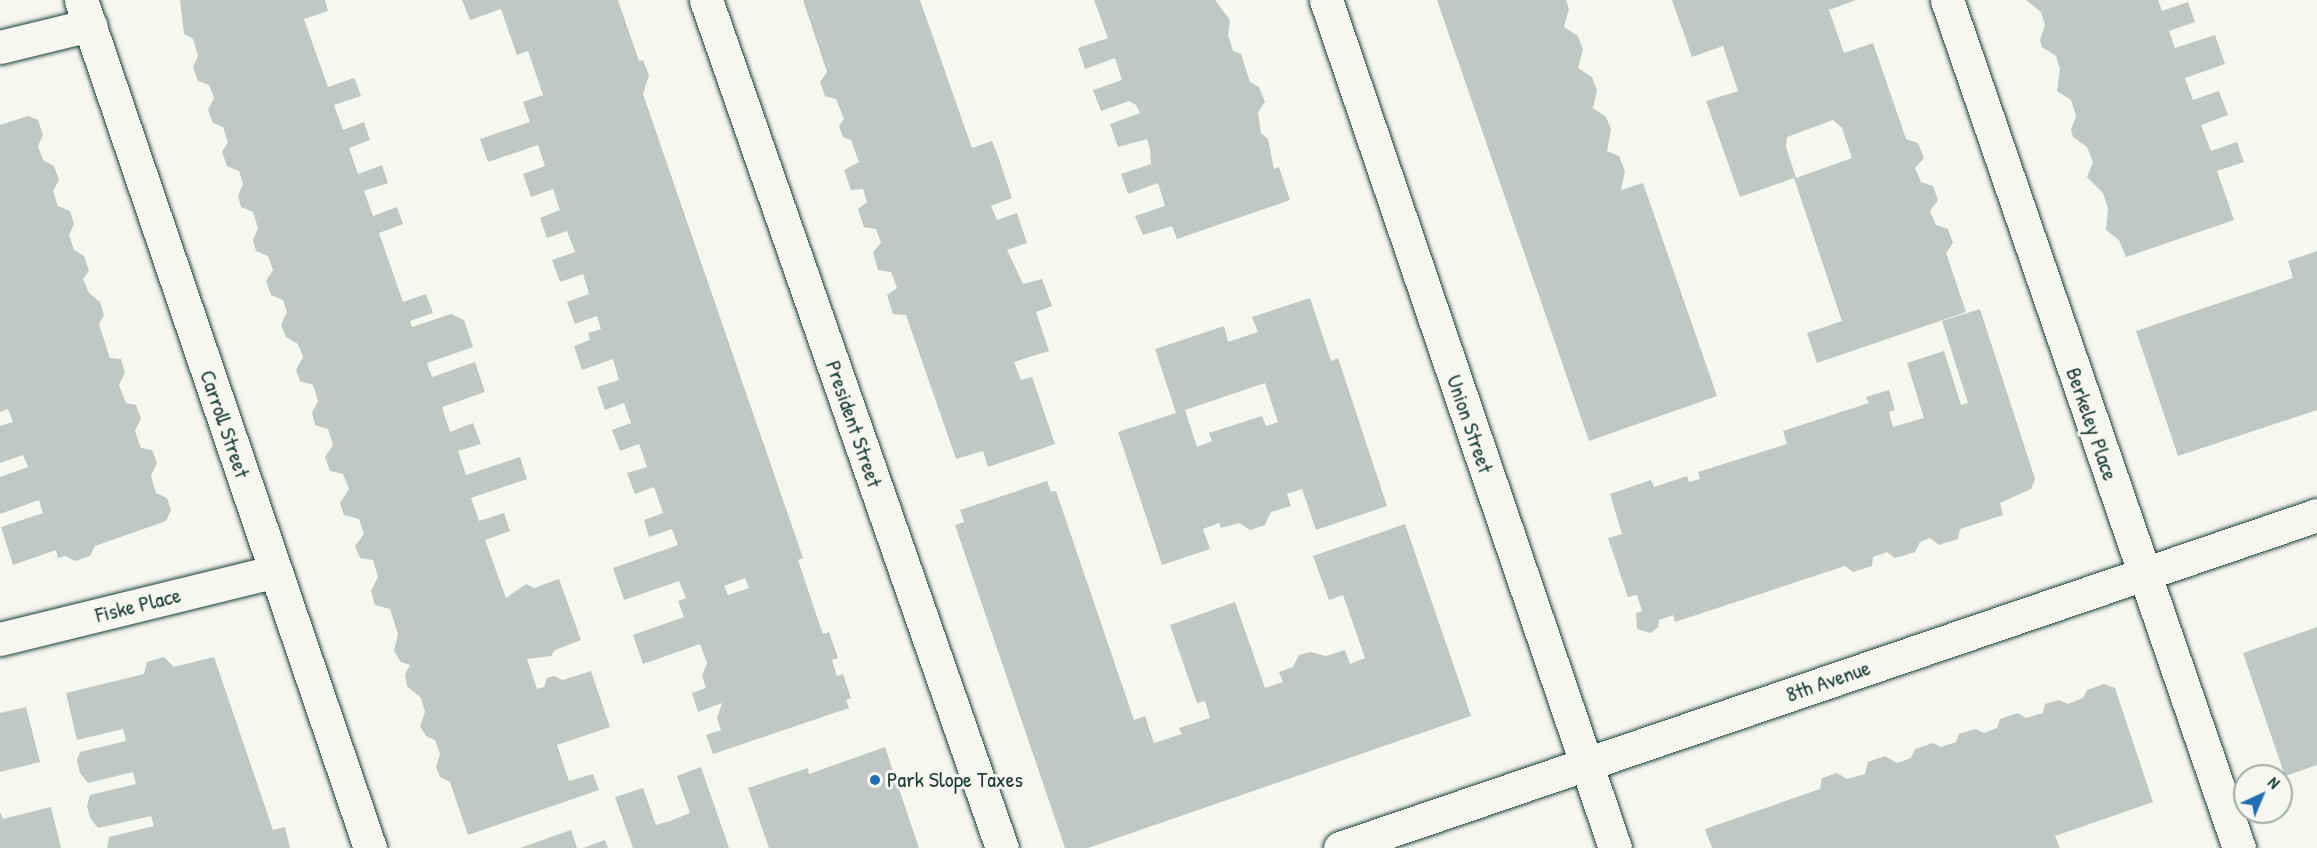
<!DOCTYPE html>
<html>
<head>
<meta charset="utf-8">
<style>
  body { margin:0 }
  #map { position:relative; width:2317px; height:848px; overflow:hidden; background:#f6f6f2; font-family:"Patrick Hand",sans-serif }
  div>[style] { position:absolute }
  .building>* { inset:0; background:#c1c8c3 }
  .roads { filter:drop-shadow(0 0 2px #1f3d34) drop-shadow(0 0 2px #1f3d34) }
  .minor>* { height:33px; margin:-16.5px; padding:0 16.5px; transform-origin:16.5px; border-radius:16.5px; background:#f6f6f2 }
  .major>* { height:33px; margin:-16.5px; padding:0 16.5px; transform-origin:16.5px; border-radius:16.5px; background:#f6f6f2 }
  .dots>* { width:16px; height:16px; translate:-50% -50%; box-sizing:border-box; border:3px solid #f6f6f2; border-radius:50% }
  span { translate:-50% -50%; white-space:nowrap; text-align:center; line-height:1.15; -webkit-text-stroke:6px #f6f6f2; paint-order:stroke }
  .street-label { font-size:22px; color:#1f3d34 }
  .poi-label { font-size:22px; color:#1f3d34 }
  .left { translate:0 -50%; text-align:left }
  .north { position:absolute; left:2233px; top:764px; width:60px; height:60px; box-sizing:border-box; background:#f6f6f2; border:2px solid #a0aca6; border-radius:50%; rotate:44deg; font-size:16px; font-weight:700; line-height:24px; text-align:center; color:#1f3d34 }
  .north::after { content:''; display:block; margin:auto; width:21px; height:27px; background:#1f6fb2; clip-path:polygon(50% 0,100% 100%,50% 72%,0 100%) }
</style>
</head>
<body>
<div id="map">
  <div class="building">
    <i style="clip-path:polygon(180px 0,325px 0,328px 11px,304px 19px,328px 87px,354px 78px,356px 82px,361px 96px,334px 105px,343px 130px,364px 122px,370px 140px,349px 148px,358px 174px,382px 165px,388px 183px,364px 191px,373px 216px,397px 207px,403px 224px,379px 233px,403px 302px,426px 294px,433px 313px,410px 321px,412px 327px,451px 314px,464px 320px,473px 347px,427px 363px,432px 377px,475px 362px,485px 392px,442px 407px,450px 432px,473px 423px,481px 444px,458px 451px,466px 475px,520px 457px,527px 479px,471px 498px,479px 521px,504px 513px,510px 531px,485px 540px,506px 598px,526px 584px,534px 588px,559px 579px,581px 640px,555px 650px,551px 656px,527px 659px,537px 689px,544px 687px,547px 678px,554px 676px,563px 680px,591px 671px,610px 727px,557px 745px,569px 781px,593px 774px,599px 790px,468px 835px,450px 782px,440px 777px,436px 767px,440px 754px,435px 740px,426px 736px,420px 726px,425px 712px,421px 698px,407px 686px,405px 674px,410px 665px,401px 662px,394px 651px,398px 634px,390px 609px,375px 605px,371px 591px,378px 577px,373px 560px,360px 558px,355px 546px,364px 534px,359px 519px,344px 515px,340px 503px,349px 489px,343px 474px,330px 471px,325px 457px,333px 445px,328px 429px,315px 425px,312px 413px,318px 401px,313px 385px,300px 381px,296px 370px,303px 357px,298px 344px,286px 337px,281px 325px,287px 312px,283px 300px,271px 295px,266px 281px,273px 270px,268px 256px,256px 251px,253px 240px,258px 228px,253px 212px,241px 207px,238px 196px,243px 184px,239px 171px,227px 166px,222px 152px,228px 142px,223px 127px,213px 123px,208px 110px,214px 98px,209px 85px,198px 81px,193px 67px,198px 56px,193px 39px,184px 34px)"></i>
    <i style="clip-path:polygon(evenodd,462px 0,618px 0,639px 61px,643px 60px,649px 75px,643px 94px,803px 558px,798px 560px,819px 623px,823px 634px,829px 632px,838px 658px,832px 660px,837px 676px,843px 674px,851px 698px,846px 700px,849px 708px,713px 754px,706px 735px,721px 730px,717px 718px,722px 703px,698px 712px,692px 693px,706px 688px,702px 676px,707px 663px,700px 644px,643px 664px,633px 635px,684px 617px,678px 601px,686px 598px,679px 581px,624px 600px,613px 568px,678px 545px,672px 529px,649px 537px,644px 520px,663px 513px,654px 487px,635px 494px,627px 473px,647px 467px,639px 444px,620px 451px,612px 430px,631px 423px,624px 403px,605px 410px,597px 387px,619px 380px,613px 359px,582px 370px,574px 346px,590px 340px,588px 333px,601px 329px,597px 316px,575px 324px,567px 302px,589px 294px,583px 274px,560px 282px,552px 260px,575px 252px,567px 231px,547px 238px,540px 218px,560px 210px,553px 189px,531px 197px,523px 174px,545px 166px,538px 145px,488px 162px,480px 139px,530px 122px,523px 102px,543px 95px,528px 51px,517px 55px,501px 9px,470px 20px,462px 0,745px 578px,749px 588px,728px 595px,724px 586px,745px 578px)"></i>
    <i style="clip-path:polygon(803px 0,920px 0,972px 148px,992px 141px,998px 156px,1012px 198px,991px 206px,997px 220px,1017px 213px,1027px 243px,1007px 250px,1023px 284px,1042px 279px,1052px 306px,1036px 312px,1049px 351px,1014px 362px,1021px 380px,1032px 377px,1055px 444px,988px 467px,983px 451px,956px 459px,906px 315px,893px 314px,887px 295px,897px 288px,891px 272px,878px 270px,873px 252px,881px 243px,876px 229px,864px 227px,858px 209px,867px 202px,863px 189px,851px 190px,844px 170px,859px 162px,851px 140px,843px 137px,839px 126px,844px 119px,836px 99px,825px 96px,820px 82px,827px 72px)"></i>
    <i style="clip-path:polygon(1094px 0,1215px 0,1230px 20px,1228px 35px,1233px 51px,1241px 54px,1250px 82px,1259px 87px,1265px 102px,1258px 112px,1261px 133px,1268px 139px,1274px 169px,1279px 167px,1290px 200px,1177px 239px,1172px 226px,1143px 235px,1135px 216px,1165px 206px,1158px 183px,1128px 194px,1121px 174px,1151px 164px,1150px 149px,1147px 139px,1118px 147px,1110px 124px,1140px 113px,1136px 105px,1129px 101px,1101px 111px,1093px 90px,1122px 80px,1115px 58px,1085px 69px,1078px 48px,1108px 38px)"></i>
    <i style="clip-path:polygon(1437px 0,1566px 0,1569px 9px,1564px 27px,1578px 36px,1583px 50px,1578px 68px,1592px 77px,1597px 90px,1593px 108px,1606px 117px,1611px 129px,1607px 151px,1619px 156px,1625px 171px,1621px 190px,1643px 183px,1717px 396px,1589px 441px)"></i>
    <i style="clip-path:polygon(evenodd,1672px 0,1856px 0,1829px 10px,1844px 53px,1873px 43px,1906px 139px,1918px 143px,1924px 158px,1915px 168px,1921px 182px,1933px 186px,1938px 200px,1930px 211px,1936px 225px,1948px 229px,1953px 243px,1946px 253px,1966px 312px,1817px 363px,1807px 333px,1842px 321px,1794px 178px,1740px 197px,1706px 101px,1738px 91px,1723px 46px,1692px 57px,1672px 0,1833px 120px,1842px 128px,1852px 158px,1796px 178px,1786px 147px,1787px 137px,1833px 120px)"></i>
    <i style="clip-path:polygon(2026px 0,2158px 0,2162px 11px,2188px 2px,2195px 22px,2169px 31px,2175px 48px,2215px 35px,2225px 64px,2185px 78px,2193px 100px,2219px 91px,2228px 115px,2201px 125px,2211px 151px,2237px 142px,2244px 162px,2217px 171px,2234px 220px,2126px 257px,2119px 240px,2106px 230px,2108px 209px,2103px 193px,2087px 177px,2093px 162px,2087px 147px,2073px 137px,2071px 130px,2076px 116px,2071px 100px,2057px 91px,2060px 69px,2056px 56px,2042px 47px,2040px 40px,2045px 25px,2041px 12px)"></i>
    <i style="clip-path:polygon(28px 116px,38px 120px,43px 135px,38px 146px,43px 160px,54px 166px,59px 180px,53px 191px,58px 206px,70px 211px,74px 224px,69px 235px,74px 250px,84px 256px,89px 271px,83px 279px,89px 293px,100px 302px,104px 315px,99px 324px,110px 358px,121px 359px,125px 373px,119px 385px,126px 403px,136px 405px,141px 418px,135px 431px,141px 448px,152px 450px,157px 463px,151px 476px,156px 493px,167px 498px,171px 510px,166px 521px,95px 546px,90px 556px,75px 561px,65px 556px,58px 558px,56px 550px,13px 565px,1px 527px,43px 513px,39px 500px,0 514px,0 477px,28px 467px,23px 455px,0 463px,0 426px,13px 422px,8px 409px,0 412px,0 125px)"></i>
    <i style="clip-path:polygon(2317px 251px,2317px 410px,2178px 456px,2136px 331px,2293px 278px,2288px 261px)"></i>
    <i style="clip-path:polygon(evenodd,1310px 298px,1331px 361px,1338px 358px,1387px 506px,1316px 530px,1302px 489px,1287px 494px,1291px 506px,1271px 512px,1265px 525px,1250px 530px,1239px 523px,1221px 528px,1219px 523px,1203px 529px,1210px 549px,1162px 565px,1118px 432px,1176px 413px,1155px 349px,1224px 326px,1228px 342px,1258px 332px,1252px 317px,1310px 298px,1265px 383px,1278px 422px,1266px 426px,1262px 416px,1209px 433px,1212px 441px,1197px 447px,1185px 410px,1265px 383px)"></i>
    <i style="clip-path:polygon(1980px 309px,2035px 479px,2031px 489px,2000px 503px,2003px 515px,1960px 529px,1958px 539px,1939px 545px,1930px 538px,1920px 542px,1915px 552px,1895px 558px,1887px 552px,1873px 557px,1872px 566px,1853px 572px,1845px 566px,1675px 622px,1673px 615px,1659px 620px,1658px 627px,1651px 633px,1637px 629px,1636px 613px,1642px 611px,1637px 595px,1628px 597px,1608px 538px,1622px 534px,1610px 494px,1651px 480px,1654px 487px,1687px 476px,1689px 482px,1700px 479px,1698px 472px,1787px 444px,1783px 431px,1869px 403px,1866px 397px,1889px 390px,1895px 410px,1889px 412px,1893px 427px,1924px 418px,1907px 363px,1944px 351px,1961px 405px,1968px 403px,1942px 321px)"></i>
    <i style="clip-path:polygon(1047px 481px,1051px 492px,1056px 491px,1134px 720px,1145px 716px,1154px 743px,1182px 734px,1179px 728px,1210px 718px,1205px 701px,1197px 703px,1170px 625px,1235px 602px,1265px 688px,1283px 682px,1279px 672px,1293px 667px,1299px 655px,1310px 652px,1326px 656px,1345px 650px,1350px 664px,1365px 658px,1343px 595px,1329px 600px,1313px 556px,1405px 524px,1471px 716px,1088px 848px,1065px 848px,955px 525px,964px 522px,960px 510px)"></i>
    <i style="clip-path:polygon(2317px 627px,2317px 765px,2285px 776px,2243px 653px)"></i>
    <i style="clip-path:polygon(164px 657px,174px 667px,214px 657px,273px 830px,285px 827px,290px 848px,107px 848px,109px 837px,154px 826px,151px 816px,98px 828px,90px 818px,87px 806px,90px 795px,136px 784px,133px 772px,88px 783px,80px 773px,77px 760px,80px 752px,126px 741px,123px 729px,77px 740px,66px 693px,144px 674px,147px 662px)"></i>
    <i style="clip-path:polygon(2104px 684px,2115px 688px,2153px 802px,2055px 836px,2060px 848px,1712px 848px,1705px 829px,1820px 789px,1822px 778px,1837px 773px,1847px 779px,1865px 774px,1868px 762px,1885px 756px,1897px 763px,1911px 758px,1915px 749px,1933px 743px,1941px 747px,1956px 742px,1959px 734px,1975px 729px,1984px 733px,1997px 728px,2000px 719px,2018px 713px,2026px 718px,2043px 713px,2045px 704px,2059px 700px,2068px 704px,2083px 698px,2087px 690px)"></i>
    <i style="clip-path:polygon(26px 707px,40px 762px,0 772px,0 713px)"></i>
    <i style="clip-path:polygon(885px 747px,919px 848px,769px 848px,748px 788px,808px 768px,809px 774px)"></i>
    <i style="clip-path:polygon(701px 767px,729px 848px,633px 848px,615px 797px,643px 788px,656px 825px,670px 821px,690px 813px,677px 776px)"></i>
    <i style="clip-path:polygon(51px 807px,61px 848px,0 848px,0 812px,3px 819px)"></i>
    <i style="clip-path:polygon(571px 830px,577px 848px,520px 848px)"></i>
    <i style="clip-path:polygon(605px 840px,608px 848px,583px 848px)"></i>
  </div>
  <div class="roads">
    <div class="minor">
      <i style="left:81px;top:0;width:896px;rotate:71.18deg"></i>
      <i style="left:706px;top:0;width:898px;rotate:70.76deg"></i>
      <i style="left:1947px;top:0;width:897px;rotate:71deg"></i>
      <i style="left:0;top:47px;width:93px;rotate:-13.7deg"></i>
      <i style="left:0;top:639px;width:284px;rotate:-13.8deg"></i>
      <i style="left:1340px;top:848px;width:1032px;rotate:-18.82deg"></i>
    </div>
    <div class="major">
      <i style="left:1326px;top:0;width:896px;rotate:71.18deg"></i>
    </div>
  </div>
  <div class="dots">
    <i style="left:875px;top:780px;background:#1f6fb2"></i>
  </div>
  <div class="street-label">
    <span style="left:225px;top:424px;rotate:71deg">Carroll Street</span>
    <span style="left:854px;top:424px;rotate:71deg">President Street</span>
    <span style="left:1470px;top:424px;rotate:71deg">Union Street</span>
    <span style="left:2092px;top:424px;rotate:71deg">Berkeley Place</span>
    <span style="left:138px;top:605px;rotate:-14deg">Fiske Place</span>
    <span style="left:1828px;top:681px;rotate:-19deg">8th Avenue</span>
  </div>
  <div class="poi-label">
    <span class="left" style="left:887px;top:780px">Park Slope Taxes</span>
  </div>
  <div class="north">N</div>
</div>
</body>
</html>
